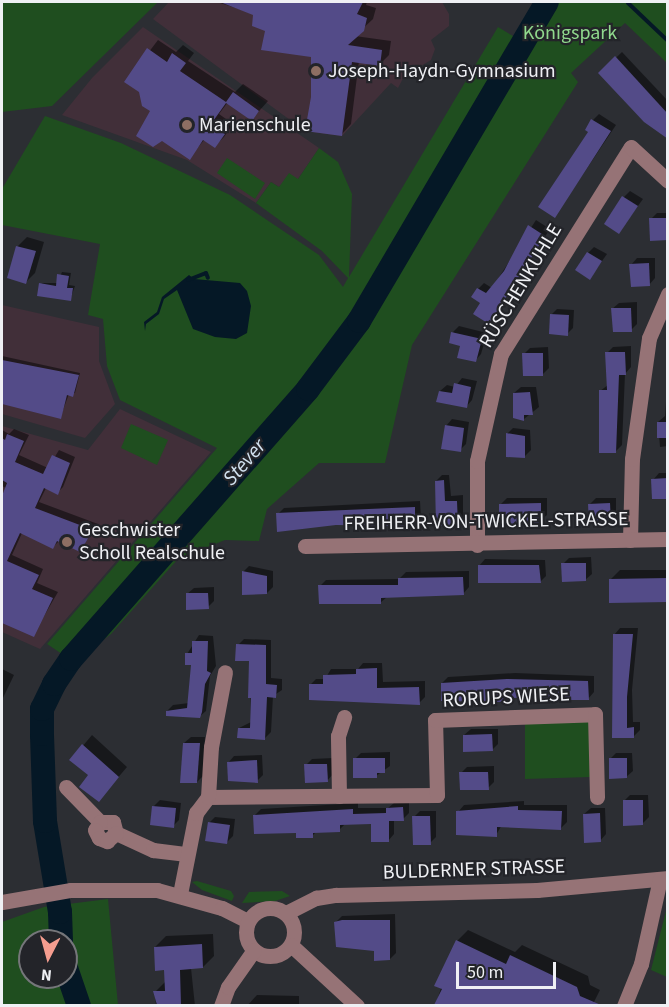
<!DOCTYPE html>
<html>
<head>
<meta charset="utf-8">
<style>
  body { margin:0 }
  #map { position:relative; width:669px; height:1007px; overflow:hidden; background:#2c2e33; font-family:"Source Sans 3",sans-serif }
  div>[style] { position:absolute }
  .industrial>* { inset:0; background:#412f39 }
  .green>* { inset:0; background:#1f4e1f }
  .water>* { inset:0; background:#051826 }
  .shadow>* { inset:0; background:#0007 }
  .stream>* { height:4px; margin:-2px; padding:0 2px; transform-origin:2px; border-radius:2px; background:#051826 }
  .river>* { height:24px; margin:-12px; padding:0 12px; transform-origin:12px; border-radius:12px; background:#051826 }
  .building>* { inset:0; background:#534b88 }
  .minor>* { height:15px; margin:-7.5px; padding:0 7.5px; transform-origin:7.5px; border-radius:7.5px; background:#967376 }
  .minor>.ring { margin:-7.5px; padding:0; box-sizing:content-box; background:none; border:15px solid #967376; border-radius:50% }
  .dots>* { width:16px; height:16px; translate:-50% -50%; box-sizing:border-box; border:3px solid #232429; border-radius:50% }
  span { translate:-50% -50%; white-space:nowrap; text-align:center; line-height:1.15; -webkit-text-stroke:4.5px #232429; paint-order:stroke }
  .park-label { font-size:20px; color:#90d98d }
  .poi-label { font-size:20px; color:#eff0f4 }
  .left { translate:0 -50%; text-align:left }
  .street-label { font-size:20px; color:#eff0f4 }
  .water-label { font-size:21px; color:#d3e2f0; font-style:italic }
  .frame { position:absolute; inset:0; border:3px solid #eff0f4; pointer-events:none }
  .north { position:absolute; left:18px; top:929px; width:60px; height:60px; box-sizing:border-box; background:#232429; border:2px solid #75767a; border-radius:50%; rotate:186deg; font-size:16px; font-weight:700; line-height:24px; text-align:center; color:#eff0f4 }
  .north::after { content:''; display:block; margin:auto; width:21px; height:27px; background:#f59d8f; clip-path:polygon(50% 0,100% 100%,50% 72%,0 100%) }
  .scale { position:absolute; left:456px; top:962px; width:100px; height:27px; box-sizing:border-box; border:3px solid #eff0f4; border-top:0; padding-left:8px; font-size:18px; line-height:21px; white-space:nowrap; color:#eff0f4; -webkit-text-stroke:4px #232429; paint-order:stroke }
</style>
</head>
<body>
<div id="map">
  <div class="industrial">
    <i style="clip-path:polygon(169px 2px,442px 2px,449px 14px,449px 26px,431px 40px,435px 49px,431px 60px,421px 66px,410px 65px,398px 88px,391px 83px,342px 136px,305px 131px,153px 19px)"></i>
    <i style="clip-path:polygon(143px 27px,319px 148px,298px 179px,279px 187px,271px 182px,256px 203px,187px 160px,62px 115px,92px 78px)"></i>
    <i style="clip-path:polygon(2px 305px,99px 327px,99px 361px,115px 404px,85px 438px,2px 414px)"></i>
    <i style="clip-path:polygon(120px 409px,211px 452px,40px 649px,2px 632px,2px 426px,88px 450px)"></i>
  </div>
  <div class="green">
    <i style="clip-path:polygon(2px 2px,158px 2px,52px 106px,2px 112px)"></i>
    <i style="clip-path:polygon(552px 2px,667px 2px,667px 63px,625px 23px,571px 73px,578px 82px,412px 345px,385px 463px,319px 463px,267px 509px,259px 541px,225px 540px,178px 559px,111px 634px,74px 662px,47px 644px,217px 448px,120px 400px,107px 366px,103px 319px,88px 315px,100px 244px,2px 225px,2px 189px,45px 116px,121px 143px,230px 195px,319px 255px,343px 287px,348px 278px,322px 251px,256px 203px,271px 182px,279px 187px,289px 173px,298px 179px,319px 148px,338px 162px,352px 194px,349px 277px,498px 27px,526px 44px)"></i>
    <i style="clip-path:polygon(227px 158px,265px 183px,255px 199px,217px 173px)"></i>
    <i style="clip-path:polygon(131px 424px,168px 440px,157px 465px,121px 448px)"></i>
    <i style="clip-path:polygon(589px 721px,590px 777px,525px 779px,525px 723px)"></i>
    <i style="clip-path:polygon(197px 881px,231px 891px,234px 896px,232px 901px,202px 890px,192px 882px)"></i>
    <i style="clip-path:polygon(282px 891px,290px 896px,275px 901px,242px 903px,249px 892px)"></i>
    <i style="clip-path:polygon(evenodd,108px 899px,118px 1005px,2px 1005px,2px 922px,44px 907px,108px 899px,30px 941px,66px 941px,66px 977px,30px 977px,30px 941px)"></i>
    <i style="clip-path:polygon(667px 907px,668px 977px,667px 977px,651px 970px)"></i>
  </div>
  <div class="water">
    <i style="clip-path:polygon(189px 275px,194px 279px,240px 283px,247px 291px,251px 306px,247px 333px,236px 339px,215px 337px,193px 329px,177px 290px,164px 299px,159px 314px,146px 324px,145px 331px,144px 322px,157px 312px,162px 297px)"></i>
  </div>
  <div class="shadow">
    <i style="clip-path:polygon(217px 2px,367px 2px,366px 5px,376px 8px,373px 19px,355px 36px,391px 41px,389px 55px,380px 64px,359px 61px,351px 124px,342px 134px,312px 97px,312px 55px,267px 30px,255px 14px)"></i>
    <i style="clip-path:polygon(158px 40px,176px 52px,183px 45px,194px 53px,188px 61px,235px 92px,243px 84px,268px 101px,252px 119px,228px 102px,219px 114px,233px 124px,224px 137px,215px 146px,205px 139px,189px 158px,140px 91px,126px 82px)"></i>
    <i style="clip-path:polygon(622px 52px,668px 101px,668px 137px,600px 73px)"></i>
    <i style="clip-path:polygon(599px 114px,616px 125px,555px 216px,593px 120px)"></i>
    <i style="clip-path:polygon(630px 191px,643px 199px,619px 232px,624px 197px)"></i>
    <i style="clip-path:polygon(657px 213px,668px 213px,668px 239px,651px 219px)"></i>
    <i style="clip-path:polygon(536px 220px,550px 229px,489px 322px,478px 289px,484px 283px,492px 288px)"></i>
    <i style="clip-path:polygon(27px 237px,44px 242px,35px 273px,26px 282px,18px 246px)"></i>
    <i style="clip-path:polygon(594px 247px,607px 254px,590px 278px,588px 253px)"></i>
    <i style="clip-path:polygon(637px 258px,655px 258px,655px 278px,649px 285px,631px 265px)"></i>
    <i style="clip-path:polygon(62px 272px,71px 273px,69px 285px,75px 286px,70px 300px,41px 283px,57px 283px)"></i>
    <i style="clip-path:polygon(637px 302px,637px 324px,631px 330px,612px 309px,619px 303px)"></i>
    <i style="clip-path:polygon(557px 309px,574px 310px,573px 328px,567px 334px,551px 315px)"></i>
    <i style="clip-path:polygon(459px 326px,487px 333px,481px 354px,475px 361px,453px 332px)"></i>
    <i style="clip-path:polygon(631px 346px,631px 367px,625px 374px,622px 445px,616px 451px,600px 391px,608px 385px,607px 353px,613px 347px)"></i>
    <i style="clip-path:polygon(548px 347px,549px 368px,543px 374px,524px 354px,530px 348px)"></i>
    <i style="clip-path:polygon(2px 356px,80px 373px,75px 393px,69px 394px,60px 418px,2px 402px)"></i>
    <i style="clip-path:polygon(668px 373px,668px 446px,660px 447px,658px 422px,665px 416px)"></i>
    <i style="clip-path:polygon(462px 378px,477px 381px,472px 400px,466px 407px,440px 391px,447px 385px,455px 387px)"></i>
    <i style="clip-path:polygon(521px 387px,536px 387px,539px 407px,524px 419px,515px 417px,514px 393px)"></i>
    <i style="clip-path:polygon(452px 419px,469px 422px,466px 444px,460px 450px,446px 426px)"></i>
    <i style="clip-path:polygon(513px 428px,530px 430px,531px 450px,525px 456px,507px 434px)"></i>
    <i style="clip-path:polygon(14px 429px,29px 435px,19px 455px,48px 468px,59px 450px,75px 457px,63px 487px,57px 493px,46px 488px,39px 502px,98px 524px,80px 550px,59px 541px,53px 547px,22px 533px,12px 555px,43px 569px,37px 583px,58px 592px,33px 635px,2px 621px,2px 502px,6px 488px,2px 486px,2px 430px,9px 434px)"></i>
    <i style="clip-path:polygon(659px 473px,668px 473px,668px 497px,653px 480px)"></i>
    <i style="clip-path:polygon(442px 475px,449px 475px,451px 496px,463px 495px,463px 517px,457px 524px,437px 524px,436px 481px)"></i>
    <i style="clip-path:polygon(507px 498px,547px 498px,547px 515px,540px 521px,500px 505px)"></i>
    <i style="clip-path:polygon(596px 498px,616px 498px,616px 513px,610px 520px,590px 504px)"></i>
    <i style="clip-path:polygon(420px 501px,421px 518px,415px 525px,278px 514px,284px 508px)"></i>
    <i style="clip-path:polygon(591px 557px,592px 574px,585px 580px,563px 564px,569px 558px)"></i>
    <i style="clip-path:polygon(485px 559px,545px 560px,546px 576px,540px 582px,479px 566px)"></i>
    <i style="clip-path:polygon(249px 566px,273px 571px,273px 587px,267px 593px,243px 572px)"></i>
    <i style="clip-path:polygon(620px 570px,668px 570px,668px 601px,610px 580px)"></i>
    <i style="clip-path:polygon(469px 571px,469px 587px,463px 594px,387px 597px,380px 603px,320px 586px,326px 580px,399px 579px,406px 572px)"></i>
    <i style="clip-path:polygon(214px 587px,214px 601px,208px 607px,187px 594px,194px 588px)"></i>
    <i style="clip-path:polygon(620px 628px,638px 628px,632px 690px,633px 722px,640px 722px,640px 730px,634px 736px,613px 737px,614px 635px)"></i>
    <i style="clip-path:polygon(199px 635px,213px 636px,216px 666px,210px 676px,206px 711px,199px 717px,167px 711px,173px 705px,189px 703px,192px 664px,187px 654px)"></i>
    <i style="clip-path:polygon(244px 639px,271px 640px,271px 678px,282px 679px,282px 690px,273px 696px,271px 732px,264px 739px,239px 728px,251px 722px,250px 660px,238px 645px)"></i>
    <i style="clip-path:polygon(363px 663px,382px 663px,383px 682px,425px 681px,425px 697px,419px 703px,310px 685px,316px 679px,325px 679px,331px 669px,358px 669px)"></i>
    <i style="clip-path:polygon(2px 669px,14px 675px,2px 700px)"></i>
    <i style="clip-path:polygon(515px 673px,594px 676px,594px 692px,588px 699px,568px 695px,512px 697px,507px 701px,442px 683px,448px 677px)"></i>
    <i style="clip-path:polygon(471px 729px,498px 729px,498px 744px,492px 750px,464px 735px)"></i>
    <i style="clip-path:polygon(92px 735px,127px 767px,99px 800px,90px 774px,71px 760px)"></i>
    <i style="clip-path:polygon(191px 737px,205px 737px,203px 776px,197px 782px,184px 743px)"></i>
    <i style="clip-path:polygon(390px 752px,390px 766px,376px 776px,355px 759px,361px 753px)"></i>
    <i style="clip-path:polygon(616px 753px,632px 753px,633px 771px,626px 777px,610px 759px)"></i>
    <i style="clip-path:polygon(262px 755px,263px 775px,257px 781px,228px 763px,234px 756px)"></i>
    <i style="clip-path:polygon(333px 758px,333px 774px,327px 781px,306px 765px,312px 759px)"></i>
    <i style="clip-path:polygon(494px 766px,494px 782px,488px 788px,461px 773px,467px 767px)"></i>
    <i style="clip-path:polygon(630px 795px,648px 795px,649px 817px,642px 824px,624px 801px)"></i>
    <i style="clip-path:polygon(160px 800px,181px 803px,179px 820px,173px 826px,154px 806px)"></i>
    <i style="clip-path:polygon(524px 801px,524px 805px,567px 805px,567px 822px,561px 828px,502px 825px,496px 835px,458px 812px,464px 805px)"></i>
    <i style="clip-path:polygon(409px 802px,409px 813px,403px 819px,394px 820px,394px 834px,388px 841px,372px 822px,345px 824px,339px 830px,317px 831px,312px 836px,255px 815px,261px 809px,358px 803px,358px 808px,388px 808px,394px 803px)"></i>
    <i style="clip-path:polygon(591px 808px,605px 808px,606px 834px,600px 841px,584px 814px)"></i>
    <i style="clip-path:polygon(420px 811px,436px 811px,436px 837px,430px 843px,414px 817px)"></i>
    <i style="clip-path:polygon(215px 817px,235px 819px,233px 836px,227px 842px,209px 823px)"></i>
    <i style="clip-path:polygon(395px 914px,396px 953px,390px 959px,336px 922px,342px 916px)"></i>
    <i style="clip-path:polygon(468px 930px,515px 952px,522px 945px,588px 976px,590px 985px,600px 990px,592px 1006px,435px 1006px,457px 941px)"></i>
    <i style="clip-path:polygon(213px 934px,214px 956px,203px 967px,191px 968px,195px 1006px,156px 1006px,155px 992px,166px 981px,166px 969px,155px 947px,166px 936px)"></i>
    <i style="clip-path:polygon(257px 995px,299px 996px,299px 1006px,247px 1006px)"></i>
  </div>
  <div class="stream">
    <i style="left:628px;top:3px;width:55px;rotate:43.5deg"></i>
    <i style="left:188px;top:280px;width:19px;rotate:-21deg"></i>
    <i style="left:206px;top:273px;width:5px;rotate:68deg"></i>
  </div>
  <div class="river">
    <i style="left:61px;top:941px;width:29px;rotate:-92deg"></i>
    <i style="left:60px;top:912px;width:92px;rotate:-99.4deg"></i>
    <i style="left:45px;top:821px;width:87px;rotate:-92deg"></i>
    <i style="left:42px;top:734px;width:25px;rotate:-90deg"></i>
    <i style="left:42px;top:709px;width:28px;rotate:-64deg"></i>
    <i style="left:54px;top:684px;width:30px;rotate:-56deg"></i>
    <i style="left:71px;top:659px;width:359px;rotate:-48.7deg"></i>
    <i style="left:308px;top:389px;width:85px;rotate:-53.1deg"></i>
    <i style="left:359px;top:321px;width:370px;rotate:-59.5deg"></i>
    <i style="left:66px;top:968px;width:40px;rotate:71.1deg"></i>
  </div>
  <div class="building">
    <i style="clip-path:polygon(220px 2px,363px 2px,357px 14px,367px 18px,364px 31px,348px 45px,382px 50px,380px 66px,352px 62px,342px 136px,305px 131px,311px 97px,311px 57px,261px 50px,265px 31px,252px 26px,253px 15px)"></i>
    <i style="clip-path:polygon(147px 48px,167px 62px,172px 53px,186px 63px,180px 71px,226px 102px,233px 92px,259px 111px,252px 121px,226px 103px,211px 124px,225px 134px,215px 148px,203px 140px,190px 160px,162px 141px,153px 147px,136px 136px,150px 111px,142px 106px,139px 92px,124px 82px)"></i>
    <i style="clip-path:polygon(615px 56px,668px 114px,668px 139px,644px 122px,598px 73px)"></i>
    <i style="clip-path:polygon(591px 119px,611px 131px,555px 218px,538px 207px,588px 132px,585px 130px)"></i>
    <i style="clip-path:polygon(622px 196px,638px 206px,619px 234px,604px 224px)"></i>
    <i style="clip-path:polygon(649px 218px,668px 218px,668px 240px,650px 241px)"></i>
    <i style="clip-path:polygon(528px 225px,545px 236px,489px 324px,473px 314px,480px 303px,471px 297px,477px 288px,486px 293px,504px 271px)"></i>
    <i style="clip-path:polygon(16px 246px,36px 251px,26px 284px,7px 278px)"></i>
    <i style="clip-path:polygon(587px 252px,602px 261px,590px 280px,575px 270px)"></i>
    <i style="clip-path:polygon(649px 263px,650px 286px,631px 287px,629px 264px)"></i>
    <i style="clip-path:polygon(57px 274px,69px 276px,67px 288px,73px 288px,71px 301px,37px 296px,39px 283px,56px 286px)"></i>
    <i style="clip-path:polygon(611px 308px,631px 308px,632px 332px,613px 332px)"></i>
    <i style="clip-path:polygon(550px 314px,569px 315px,568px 336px,549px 334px)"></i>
    <i style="clip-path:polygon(451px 332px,482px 339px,476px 362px,457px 358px,460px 346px,449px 343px)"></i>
    <i style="clip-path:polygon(605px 352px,625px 352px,626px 375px,619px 375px,616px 453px,599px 453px,599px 390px,607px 390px)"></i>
    <i style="clip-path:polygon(522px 353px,543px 353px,543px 376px,523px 376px)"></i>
    <i style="clip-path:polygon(2px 360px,79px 375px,73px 397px,67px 395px,61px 419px,2px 404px)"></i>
    <i style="clip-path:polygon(454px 383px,471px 387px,467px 408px,436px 402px,439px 391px,452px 393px)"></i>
    <i style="clip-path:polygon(530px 392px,533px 415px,524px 415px,524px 421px,513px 418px,513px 393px)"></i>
    <i style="clip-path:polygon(657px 422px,668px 422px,668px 438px,657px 438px)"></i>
    <i style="clip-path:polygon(445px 425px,464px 428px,461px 452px,441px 449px)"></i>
    <i style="clip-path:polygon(506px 433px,525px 436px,525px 458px,506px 457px)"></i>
    <i style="clip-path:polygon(7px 434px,24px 441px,15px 462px,43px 474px,52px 455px,70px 463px,58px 495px,44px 488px,35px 508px,93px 530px,80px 552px,57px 541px,53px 549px,20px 533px,7px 561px,39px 575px,32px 589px,53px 598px,34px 637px,2px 623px,2px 496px,7px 483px,2px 480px,2px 438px,5px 440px)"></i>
    <i style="clip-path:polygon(668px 478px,668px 499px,652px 499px,651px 479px)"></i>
    <i style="clip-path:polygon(444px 480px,445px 501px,457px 501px,458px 525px,436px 526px,435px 481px)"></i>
    <i style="clip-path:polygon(541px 503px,541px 523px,499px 524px,499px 504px)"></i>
    <i style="clip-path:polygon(610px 503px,611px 521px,589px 522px,588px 504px)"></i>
    <i style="clip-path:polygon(415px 507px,415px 526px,336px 525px,277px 532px,276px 513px)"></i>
    <i style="clip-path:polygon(561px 563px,586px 563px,586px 581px,562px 582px)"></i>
    <i style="clip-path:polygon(478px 565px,539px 565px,541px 583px,478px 583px)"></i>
    <i style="clip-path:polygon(242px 571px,267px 576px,267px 594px,242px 595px)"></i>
    <i style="clip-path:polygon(463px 577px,464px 595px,381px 598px,381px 604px,319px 604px,318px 585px,398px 585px,398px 578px)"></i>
    <i style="clip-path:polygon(668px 578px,668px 602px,609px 603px,609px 579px)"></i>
    <i style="clip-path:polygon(186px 593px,208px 593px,209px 609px,186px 610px)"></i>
    <i style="clip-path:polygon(613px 634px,633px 634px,627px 697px,627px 728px,634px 727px,634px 738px,612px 738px)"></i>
    <i style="clip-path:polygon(192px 641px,208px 641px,207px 671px,211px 673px,205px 684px,202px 712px,200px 718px,166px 716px,166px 711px,187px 708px,191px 665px,185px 665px,185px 653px,192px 653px)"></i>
    <i style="clip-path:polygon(236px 644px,266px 645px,266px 684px,277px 685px,276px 698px,267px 697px,265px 740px,237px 738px,238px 728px,250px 728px,251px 698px,248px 698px,249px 661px,235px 661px)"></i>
    <i style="clip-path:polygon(377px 668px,377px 688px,419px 687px,420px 705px,309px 700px,309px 684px,323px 684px,323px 675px,356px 674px,356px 669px)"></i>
    <i style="clip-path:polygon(507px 679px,588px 681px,589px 700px,567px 700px,567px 697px,508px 698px,508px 702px,441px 701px,441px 683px)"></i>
    <i style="clip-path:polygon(492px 734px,493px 751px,463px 752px,463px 735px)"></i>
    <i style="clip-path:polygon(183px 743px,200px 743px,197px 783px,180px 783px)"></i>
    <i style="clip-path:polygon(82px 744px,119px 777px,99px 802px,79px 787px,88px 775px,69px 760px)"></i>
    <i style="clip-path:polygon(353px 758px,385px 758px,385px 773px,377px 773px,377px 778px,353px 778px)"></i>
    <i style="clip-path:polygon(609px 758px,627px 758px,627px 778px,609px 779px)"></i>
    <i style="clip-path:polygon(257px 760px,258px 783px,228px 781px,227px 762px)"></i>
    <i style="clip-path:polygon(304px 764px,327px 764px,328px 782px,305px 783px)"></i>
    <i style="clip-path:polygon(459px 772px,488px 772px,489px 790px,460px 790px)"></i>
    <i style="clip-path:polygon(623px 800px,643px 800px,643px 825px,623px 826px)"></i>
    <i style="clip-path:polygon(152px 806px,176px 808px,174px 828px,150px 825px)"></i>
    <i style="clip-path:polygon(518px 806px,518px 810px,562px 811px,561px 830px,497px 827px,497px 837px,456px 835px,456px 811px)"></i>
    <i style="clip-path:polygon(403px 807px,404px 821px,389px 821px,389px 842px,371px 842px,371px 824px,340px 825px,340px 832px,313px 833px,313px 838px,296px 838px,296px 833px,254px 834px,253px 815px,353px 809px,353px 814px,386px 813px,386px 808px)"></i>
    <i style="clip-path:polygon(600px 813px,601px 842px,584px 843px,583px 814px)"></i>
    <i style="clip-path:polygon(412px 816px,430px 816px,431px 845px,413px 845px)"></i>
    <i style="clip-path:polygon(208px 822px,230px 825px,227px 844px,205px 841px)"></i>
    <i style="clip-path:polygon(342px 920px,390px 920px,390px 960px,374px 961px,374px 951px,336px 947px,334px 922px)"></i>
    <i style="clip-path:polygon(456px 940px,506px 964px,510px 955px,577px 987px,580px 996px,601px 1005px,434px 1005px,442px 989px,434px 986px)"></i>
    <i style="clip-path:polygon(202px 944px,203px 968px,180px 970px,181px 1005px,157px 1005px,153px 991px,165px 991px,164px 970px,155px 971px,154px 947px)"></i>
  </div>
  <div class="minor">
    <i style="left:630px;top:540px;width:81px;rotate:-88.6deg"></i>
    <i style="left:632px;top:459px;width:122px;rotate:-82deg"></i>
    <i style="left:649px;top:338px;width:48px;rotate:-66.6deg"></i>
    <i style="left:477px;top:545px;width:84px;rotate:-90deg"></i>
    <i style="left:477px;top:461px;width:110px;rotate:-77.4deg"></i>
    <i style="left:501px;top:354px;width:244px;rotate:-57.9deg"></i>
    <i style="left:631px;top:147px;width:50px;rotate:42.6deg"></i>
    <i style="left:305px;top:546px;width:363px;rotate:-1.1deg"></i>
    <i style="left:66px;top:787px;width:49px;rotate:45.8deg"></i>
    <i style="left:100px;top:822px;width:13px"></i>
    <i style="left:113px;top:822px;width:11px;rotate:75deg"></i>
    <i style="left:116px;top:833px;width:41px;rotate:24.7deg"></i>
    <i style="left:153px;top:850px;width:34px;rotate:7deg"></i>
    <i style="left:339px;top:796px;width:60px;rotate:-91deg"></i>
    <i style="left:338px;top:736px;width:20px;rotate:-72deg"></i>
    <i style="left:208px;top:797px;width:229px;rotate:-0.5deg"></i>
    <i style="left:437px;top:795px;width:75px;rotate:-91.5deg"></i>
    <i style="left:435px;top:720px;width:160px;rotate:-2.1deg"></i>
    <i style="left:595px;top:714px;width:83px;rotate:88.6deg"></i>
    <i style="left:100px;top:822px;width:9px;rotate:122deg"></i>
    <i style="left:95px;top:830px;width:9px;rotate:63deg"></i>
    <i style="left:99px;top:838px;width:9px;rotate:21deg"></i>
    <i style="left:107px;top:841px;width:12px;rotate:-42deg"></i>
    <i style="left:180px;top:894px;width:83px;rotate:-78.8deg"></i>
    <i style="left:196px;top:813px;width:20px;rotate:-53deg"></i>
    <i style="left:208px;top:797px;width:50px;rotate:-86.6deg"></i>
    <i style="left:211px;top:747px;width:76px;rotate:-79.4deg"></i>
    <i style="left:2px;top:902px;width:70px;rotate:-9.9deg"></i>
    <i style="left:71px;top:890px;width:86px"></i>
    <i style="left:157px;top:890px;width:67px;rotate:15.5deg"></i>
    <i style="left:222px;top:908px;width:29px;rotate:27deg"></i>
    <i class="ring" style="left:246px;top:908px;width:33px;height:33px"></i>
    <i style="left:286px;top:913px;width:34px;rotate:-27deg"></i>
    <i style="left:316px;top:898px;width:20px;rotate:-9deg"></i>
    <i style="left:336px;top:895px;width:201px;rotate:-1.4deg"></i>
    <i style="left:537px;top:890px;width:132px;rotate:-5.2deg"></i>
    <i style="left:291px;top:945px;width:90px;rotate:42.7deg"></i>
    <i style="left:221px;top:1006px;width:20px;rotate:-70deg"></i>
    <i style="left:228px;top:987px;width:45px;rotate:-54.9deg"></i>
    <i style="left:624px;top:1006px;width:45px;rotate:-68deg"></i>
    <i style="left:641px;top:964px;width:87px;rotate:-77.4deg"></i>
  </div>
  <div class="dots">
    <i style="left:316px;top:71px;background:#8d6e63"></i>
    <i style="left:187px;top:125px;background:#8d6e63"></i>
    <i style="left:67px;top:542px;background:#8d6e63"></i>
  </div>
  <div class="park-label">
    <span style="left:570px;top:33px">Königspark</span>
  </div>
  <div class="poi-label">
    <span class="left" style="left:328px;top:71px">Joseph-Haydn-Gymnasium</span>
    <span class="left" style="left:199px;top:125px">Marienschule</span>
    <span class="left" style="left:79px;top:542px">Geschwister<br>Scholl Realschule</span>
  </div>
  <div class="street-label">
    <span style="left:521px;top:286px;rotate:-59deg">RÜSCHENKUHLE</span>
    <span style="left:486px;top:522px;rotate:-1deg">FREIHERR-VON-TWICKEL-STRASSE</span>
    <span style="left:506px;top:698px;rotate:-3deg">RORUPS WIESE</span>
    <span style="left:474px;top:870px;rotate:-2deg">BULDERNER STRASSE</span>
  </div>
  <div class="water-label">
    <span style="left:244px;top:462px;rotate:-49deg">Stever</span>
  </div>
  <div class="frame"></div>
  <div class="north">N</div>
  <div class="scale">50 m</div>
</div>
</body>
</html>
